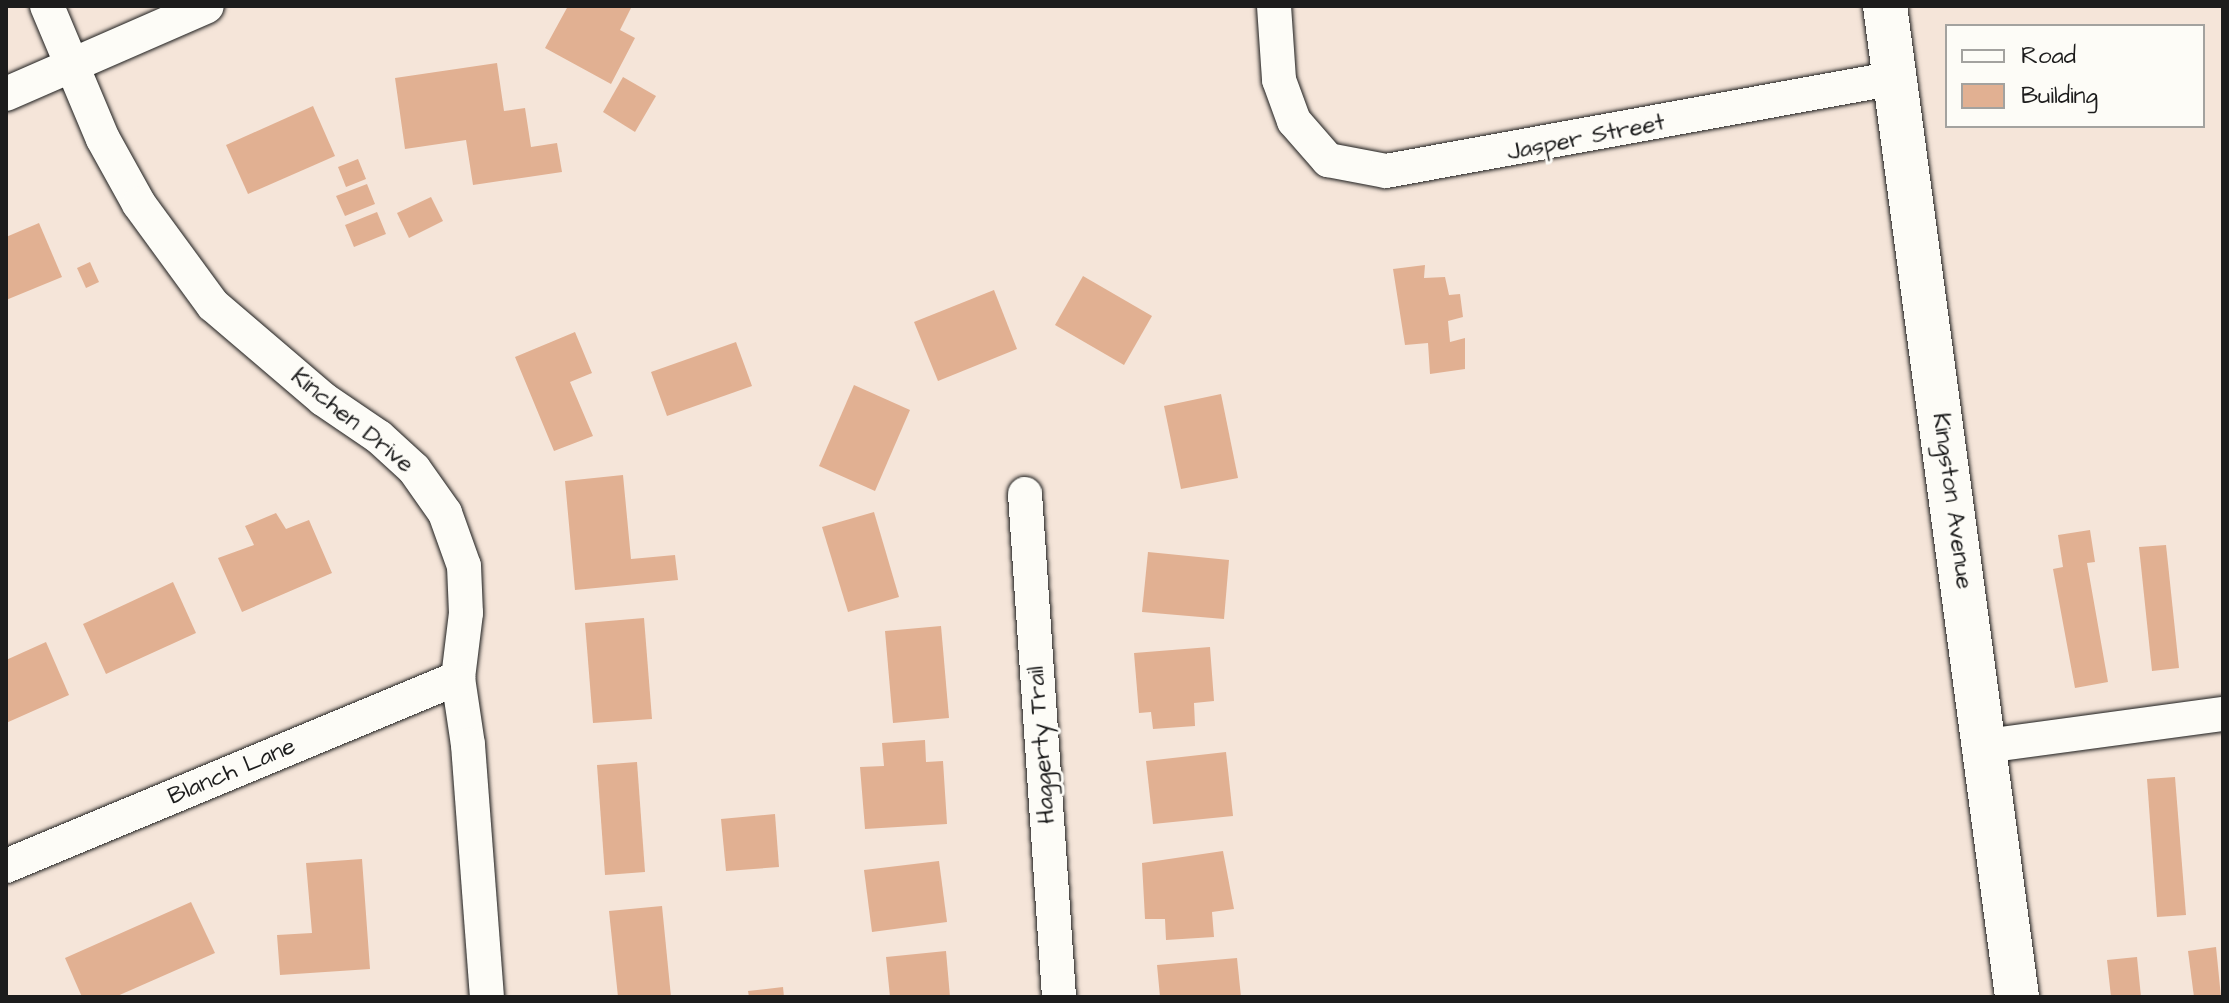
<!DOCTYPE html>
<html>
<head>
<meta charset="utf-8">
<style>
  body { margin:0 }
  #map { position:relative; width:2229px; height:1003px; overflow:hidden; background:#f5e5d9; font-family:"Architects Daughter",sans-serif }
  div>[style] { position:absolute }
  .building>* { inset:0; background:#e1b092 }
  .roads { filter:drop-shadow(0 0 2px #1c1c1c) drop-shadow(0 0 2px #1c1c1c) }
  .street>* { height:34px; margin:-17px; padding:0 17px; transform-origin:17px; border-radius:17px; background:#fdfcf7 }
  .secondary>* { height:44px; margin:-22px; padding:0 22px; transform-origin:22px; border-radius:22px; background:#fdfcf7 }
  span { translate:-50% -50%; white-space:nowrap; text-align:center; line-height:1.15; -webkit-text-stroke:6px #fdfcf7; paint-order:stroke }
  .street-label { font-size:24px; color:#1c1c1c }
  .frame { position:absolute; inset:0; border:8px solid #1c1c1c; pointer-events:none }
  .legend { position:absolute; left:1945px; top:24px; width:260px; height:104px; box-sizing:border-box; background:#fdfcf7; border:2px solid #a3a29f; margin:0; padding:10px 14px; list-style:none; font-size:24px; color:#1c1c1c }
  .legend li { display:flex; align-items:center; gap:16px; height:40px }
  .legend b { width:40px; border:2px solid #a3a29f }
</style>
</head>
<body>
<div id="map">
  <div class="building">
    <i style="clip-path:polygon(568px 6px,632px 6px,620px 30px,635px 38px,611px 84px,545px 48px)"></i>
    <i style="clip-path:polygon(497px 63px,504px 111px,525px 108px,531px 147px,557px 143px,562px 172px,473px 185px,466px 140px,405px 149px,395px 78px)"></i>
    <i style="clip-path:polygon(623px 77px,656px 96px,635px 132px,603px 112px)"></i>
    <i style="clip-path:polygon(313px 106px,335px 156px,248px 194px,226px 145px)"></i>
    <i style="clip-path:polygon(358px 159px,366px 179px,346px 187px,338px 167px)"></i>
    <i style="clip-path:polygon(367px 184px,375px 204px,345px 216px,336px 196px)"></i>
    <i style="clip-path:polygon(431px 197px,443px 221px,409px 238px,397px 213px)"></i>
    <i style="clip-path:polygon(377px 212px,386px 234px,354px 247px,345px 225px)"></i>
    <i style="clip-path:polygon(39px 223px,62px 277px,6px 300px,6px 237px)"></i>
    <i style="clip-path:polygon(90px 262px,99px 282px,86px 288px,77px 268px)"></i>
    <i style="clip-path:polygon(1425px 265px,1424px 278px,1445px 277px,1449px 295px,1460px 294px,1463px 317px,1448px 321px,1450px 342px,1465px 338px,1465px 369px,1430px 374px,1428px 343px,1405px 345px,1393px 269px)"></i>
    <i style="clip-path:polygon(1083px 276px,1152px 316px,1124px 365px,1055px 325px)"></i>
    <i style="clip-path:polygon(994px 290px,1017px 349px,938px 381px,914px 322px)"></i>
    <i style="clip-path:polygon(575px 332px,592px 373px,570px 382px,593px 436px,554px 451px,515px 357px)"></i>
    <i style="clip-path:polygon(736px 342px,752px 386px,667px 416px,651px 372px)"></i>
    <i style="clip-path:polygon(854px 385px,910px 410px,875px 491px,819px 466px)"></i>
    <i style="clip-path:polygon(1221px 394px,1238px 478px,1181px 489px,1164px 406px)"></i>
    <i style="clip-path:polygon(623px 475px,631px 559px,675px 555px,678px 580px,575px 590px,565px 481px)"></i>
    <i style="clip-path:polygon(874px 512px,899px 597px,848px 612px,822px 527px)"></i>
    <i style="clip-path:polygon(276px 513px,286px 529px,309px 520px,332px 573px,242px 612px,218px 558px,254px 545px,245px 526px)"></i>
    <i style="clip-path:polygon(2090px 530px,2095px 562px,2087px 563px,2108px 682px,2075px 688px,2053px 569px,2063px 567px,2058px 535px)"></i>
    <i style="clip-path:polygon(2166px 545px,2179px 668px,2152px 671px,2139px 547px)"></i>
    <i style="clip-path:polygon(1148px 552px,1229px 560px,1224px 619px,1142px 612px)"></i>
    <i style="clip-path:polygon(173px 582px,196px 633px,106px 674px,83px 624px)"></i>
    <i style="clip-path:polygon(644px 618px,652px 719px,593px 723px,585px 623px)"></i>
    <i style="clip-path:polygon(941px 626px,949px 718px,893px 723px,885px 631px)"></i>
    <i style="clip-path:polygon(46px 642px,69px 695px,6px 723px,6px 660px)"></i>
    <i style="clip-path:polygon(1210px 647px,1214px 701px,1194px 703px,1195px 726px,1153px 729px,1151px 712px,1139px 713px,1134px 653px)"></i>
    <i style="clip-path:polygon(925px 740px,926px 762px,943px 761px,947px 824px,865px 829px,860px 767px,884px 766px,882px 743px)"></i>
    <i style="clip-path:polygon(1226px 752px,1233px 816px,1153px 824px,1146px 761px)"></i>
    <i style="clip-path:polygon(637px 762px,645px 872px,605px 875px,597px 765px)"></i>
    <i style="clip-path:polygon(2175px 777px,2186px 915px,2157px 917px,2147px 779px)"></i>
    <i style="clip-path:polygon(775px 814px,779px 867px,726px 871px,721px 819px)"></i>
    <i style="clip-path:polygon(1223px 851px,1234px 909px,1212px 912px,1214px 937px,1166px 940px,1165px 919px,1145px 919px,1142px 863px)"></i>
    <i style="clip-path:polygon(362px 859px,370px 969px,280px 975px,277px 935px,312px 933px,306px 863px)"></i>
    <i style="clip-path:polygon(939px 861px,947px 922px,872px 932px,864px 870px)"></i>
    <i style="clip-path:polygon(191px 902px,215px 953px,115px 997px,82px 997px,65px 958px)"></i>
    <i style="clip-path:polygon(662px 906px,671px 997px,618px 997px,609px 911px)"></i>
    <i style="clip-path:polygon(2216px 947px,2221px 997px,2194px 997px,2188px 951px)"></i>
    <i style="clip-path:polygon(946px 951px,950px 997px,890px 997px,886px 957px)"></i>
    <i style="clip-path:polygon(2137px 957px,2141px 997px,2111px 997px,2107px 960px)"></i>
    <i style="clip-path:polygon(1237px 958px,1241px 997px,1160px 997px,1157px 965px)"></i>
    <i style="clip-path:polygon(783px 987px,784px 997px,749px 997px,748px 991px)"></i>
  </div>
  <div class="roads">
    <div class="street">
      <i style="left:47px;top:6px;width:144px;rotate:67.2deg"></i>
      <i style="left:103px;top:139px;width:74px;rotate:61deg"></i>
      <i style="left:139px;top:204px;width:125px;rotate:53.8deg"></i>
      <i style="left:213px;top:305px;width:145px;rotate:40.5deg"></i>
      <i style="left:323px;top:399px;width:68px;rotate:34.2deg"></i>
      <i style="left:379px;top:437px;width:47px;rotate:42.4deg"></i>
      <i style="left:414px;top:469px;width:54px;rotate:54.8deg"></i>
      <i style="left:445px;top:513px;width:56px;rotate:70.3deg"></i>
      <i style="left:464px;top:566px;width:47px;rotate:87.6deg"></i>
      <i style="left:466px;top:613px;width:65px;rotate:97deg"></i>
      <i style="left:458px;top:678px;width:68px;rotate:81.5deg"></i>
      <i style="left:468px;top:745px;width:253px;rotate:85.7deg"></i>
      <i style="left:1274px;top:6px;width:74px;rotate:86.1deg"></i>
      <i style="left:1279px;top:80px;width:44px;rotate:69.9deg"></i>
      <i style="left:1294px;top:121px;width:52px;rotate:48.9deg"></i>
      <i style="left:1328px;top:160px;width:59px;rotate:10.7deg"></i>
      <i style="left:1386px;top:171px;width:517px;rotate:-10.35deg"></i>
      <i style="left:6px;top:94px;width:219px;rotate:-23.6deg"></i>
      <i style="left:1025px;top:494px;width:504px;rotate:86.13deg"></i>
      <i style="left:1986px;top:746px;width:239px;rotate:-7.7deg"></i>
      <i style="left:6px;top:866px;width:490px;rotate:-22.6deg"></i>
    </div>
    <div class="secondary">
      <i style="left:1885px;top:6px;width:1000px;rotate:82.41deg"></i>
    </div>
  </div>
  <div class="street-label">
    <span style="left:1586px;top:138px;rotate:-11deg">Jasper Street</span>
    <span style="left:352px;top:421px;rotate:39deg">Kinchen Drive</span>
    <span style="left:1952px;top:501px;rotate:82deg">Kingston Avenue</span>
    <span style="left:1042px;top:745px;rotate:-94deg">Haggerty Trail</span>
    <span style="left:232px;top:772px;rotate:-23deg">Blanch Lane</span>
  </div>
  <div class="frame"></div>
  <ul class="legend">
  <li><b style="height:10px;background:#fdfcf7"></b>Road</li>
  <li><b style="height:22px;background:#e1b092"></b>Building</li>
  </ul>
</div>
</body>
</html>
